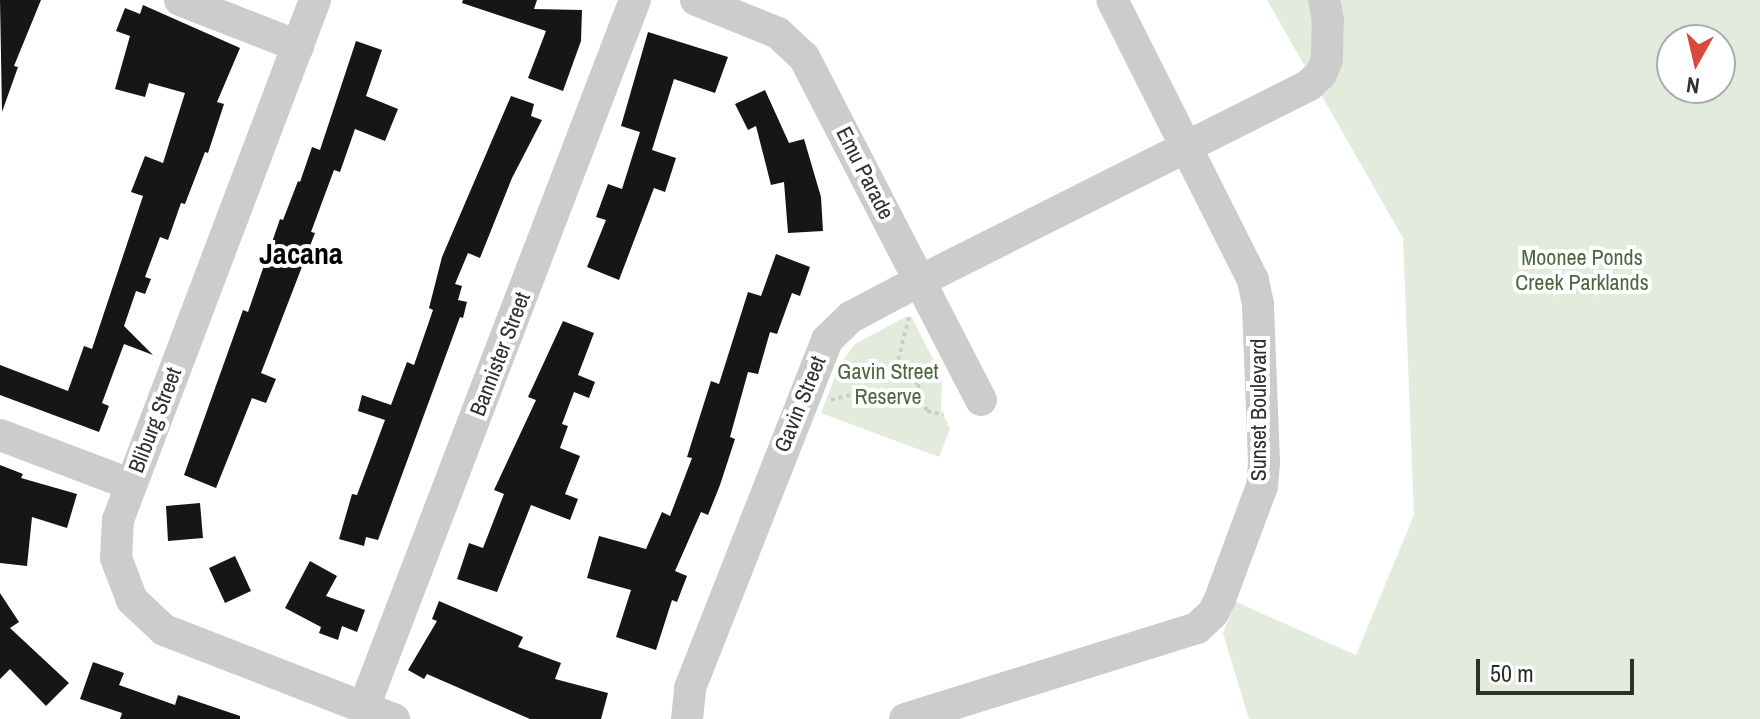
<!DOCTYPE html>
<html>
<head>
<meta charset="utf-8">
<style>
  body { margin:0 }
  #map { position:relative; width:1760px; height:719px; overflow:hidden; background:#fff; font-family:"Archivo Narrow",sans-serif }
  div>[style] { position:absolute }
  .green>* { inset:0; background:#e3ebdd }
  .building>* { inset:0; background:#161616 }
  .path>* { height:4px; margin-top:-2px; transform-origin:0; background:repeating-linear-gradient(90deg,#ccc 0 4px,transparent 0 8px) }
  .minor>* { height:32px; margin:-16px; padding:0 16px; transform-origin:16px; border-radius:16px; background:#ccc }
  span { translate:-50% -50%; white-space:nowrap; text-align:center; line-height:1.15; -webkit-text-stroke:8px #fff; paint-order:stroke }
  .street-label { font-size:22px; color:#2f2f2f }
  .park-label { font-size:22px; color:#4c673f }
  .district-label { font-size:30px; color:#000; font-weight:700 }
  .north { position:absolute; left:1656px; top:24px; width:80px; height:80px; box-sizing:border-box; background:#fff; border:2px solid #acacac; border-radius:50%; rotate:188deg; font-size:22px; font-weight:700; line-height:32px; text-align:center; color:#2f2f2f }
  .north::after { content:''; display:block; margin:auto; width:28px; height:36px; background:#d84a3e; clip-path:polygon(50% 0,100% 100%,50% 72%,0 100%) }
  .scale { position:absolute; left:1476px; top:659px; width:158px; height:36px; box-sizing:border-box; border:4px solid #2f2f2f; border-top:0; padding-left:10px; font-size:24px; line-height:28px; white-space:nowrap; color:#2f2f2f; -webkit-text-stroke:6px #fff; paint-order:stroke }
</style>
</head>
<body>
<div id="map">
  <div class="green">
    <i style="clip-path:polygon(evenodd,1267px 0,1760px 0,1760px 719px,1249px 719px,1223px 633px,1236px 602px,1356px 655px,1414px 515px,1403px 238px,1267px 0,1672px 40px,1720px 40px,1720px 88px,1672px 88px,1672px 40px)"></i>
    <i style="clip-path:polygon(905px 317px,912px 318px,942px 376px,941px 409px,950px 429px,939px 457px,821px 413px,839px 366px,855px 344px)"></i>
  </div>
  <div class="building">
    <i style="clip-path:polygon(0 0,41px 0,14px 66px,18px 67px,2px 112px)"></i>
    <i style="clip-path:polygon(463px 0,537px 0,534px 9px,582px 10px,581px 41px,563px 91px,528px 78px,546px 31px,462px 3px)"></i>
    <i style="clip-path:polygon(143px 5px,240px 48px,217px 102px,224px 104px,208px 153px,205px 152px,185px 204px,181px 203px,168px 240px,160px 237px,145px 277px,151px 279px,145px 294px,136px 291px,124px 326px,153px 355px,124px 344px,102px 403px,109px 406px,99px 432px,0 395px,0 365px,68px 391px,84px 346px,92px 349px,143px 196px,131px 192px,145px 156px,163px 163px,185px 93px,149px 83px,145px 97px,115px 89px,130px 36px,116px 31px,125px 8px,140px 14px)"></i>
    <i style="clip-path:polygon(648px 32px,728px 57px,715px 93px,674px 79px,652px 150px,676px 158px,665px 192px,654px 188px,619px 280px,587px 267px,606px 220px,596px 217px,608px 184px,622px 189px,640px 132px,621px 126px)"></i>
    <i style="clip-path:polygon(356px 41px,382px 50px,366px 96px,398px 109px,385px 141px,355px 129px,340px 172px,334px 170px,311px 232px,315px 233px,261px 373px,276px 379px,266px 403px,252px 398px,216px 488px,184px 475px,243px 310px,248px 312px,280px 219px,283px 220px,298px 181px,300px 182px,312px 147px,320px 150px)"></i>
    <i style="clip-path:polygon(765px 90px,789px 143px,804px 139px,821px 197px,823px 231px,788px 233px,784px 182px,771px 185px,756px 126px,748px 130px,735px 104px)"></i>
    <i style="clip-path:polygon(511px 96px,534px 104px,531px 116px,542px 120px,512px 178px,480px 258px,468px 253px,455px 284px,462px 286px,458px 300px,467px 302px,463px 318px,460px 317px,378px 540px,366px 537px,364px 546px,339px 539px,352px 494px,357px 495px,385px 420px,358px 411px,362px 395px,391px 405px,407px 362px,414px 365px,433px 310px,429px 308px,442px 257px)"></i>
    <i style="clip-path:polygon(776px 254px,810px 267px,800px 296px,792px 293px,777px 334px,770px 332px,758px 374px,748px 372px,730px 437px,735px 439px,720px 485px,708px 515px,701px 512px,675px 571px,687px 576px,677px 602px,672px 600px,656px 650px,616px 637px,631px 590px,587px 578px,599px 536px,646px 549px,662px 512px,670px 516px,692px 458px,687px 457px,711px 381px,719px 384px,748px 292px,761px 296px)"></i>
    <i style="clip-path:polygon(563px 321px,594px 333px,578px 375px,595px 382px,589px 398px,574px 392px,562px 424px,568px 426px,560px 448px,580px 456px,565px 494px,578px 499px,570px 520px,531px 505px,497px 592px,457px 579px,469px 543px,483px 548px,504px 494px,494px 490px,536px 400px,528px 397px)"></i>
    <i style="clip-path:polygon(0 465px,23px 474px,21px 478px,77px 494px,67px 528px,32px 517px,27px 566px,0 563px)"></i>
    <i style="clip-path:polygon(200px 503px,203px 538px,168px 541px,166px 506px)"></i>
    <i style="clip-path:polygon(235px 556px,251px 591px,225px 603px,209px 568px)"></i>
    <i style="clip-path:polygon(310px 561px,337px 576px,326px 596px,365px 610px,357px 632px,342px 626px,338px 640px,319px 633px,321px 627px,285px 608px)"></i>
    <i style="clip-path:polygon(0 593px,19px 622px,10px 628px,69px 683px,46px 706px,10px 669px,0 679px)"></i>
    <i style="clip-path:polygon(439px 601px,523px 637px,518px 647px,561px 663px,555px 679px,608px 693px,601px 719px,530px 719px,427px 674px,424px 679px,408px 670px,437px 621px,432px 619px)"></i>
    <i style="clip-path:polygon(93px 662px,124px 673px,119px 685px,175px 705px,178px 695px,240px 716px,240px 719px,120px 719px,122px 713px,80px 699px)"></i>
  </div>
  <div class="path">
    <i style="left:909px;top:317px;width:49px;rotate:104deg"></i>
    <i style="left:897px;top:365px;width:28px;rotate:42deg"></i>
    <i style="left:918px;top:384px;width:28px;rotate:72deg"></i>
    <i style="left:927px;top:411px;width:17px;rotate:13deg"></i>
    <i style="left:831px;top:400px;width:20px;rotate:-15deg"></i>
  </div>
  <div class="minor">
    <i style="left:180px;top:0;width:127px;rotate:21.3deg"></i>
    <i style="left:315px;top:0;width:556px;rotate:110.75deg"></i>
    <i style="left:118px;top:520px;width:38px;rotate:93deg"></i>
    <i style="left:116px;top:558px;width:45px;rotate:69.1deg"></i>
    <i style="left:132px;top:600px;width:44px;rotate:43.2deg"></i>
    <i style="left:164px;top:630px;width:247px;rotate:21.2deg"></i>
    <i style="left:696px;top:0;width:88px;rotate:21.9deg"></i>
    <i style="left:778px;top:33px;width:35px;rotate:43deg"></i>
    <i style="left:804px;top:57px;width:386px;rotate:62.7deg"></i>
    <i style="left:0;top:435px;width:139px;rotate:20.7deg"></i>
    <i style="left:364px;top:707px;width:757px;rotate:-69.03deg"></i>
    <i style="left:687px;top:719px;width:31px;rotate:-84deg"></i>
    <i style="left:690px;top:688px;width:374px;rotate:-68.5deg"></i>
    <i style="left:827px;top:340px;width:33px;rotate:-44deg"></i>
    <i style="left:851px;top:317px;width:55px;rotate:-28deg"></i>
    <i style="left:900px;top:291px;width:458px;rotate:-26.7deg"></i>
    <i style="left:1309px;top:85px;width:16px;rotate:-43deg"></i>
    <i style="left:1321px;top:74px;width:16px;rotate:-68deg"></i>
    <i style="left:1327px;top:59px;width:39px;rotate:-89deg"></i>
    <i style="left:1328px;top:20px;width:20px;rotate:-101deg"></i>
    <i style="left:905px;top:719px;width:306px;rotate:-17.3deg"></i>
    <i style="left:1197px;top:628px;width:22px;rotate:-43deg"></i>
    <i style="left:1213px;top:613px;width:16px;rotate:-63deg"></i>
    <i style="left:1220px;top:599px;width:121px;rotate:-69.6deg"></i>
    <i style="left:1262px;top:486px;width:24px;rotate:-85deg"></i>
    <i style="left:1264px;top:462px;width:158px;rotate:-92.2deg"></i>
    <i style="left:1258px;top:304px;width:25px;rotate:-102deg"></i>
    <i style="left:1253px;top:280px;width:313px;rotate:-116.7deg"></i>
  </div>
  <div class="street-label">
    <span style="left:865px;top:173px;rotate:63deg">Emu Parade</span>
    <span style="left:500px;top:354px;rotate:-69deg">Bannister Street</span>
    <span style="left:800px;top:404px;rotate:-68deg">Gavin Street</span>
    <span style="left:1259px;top:410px;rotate:-90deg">Sunset Boulevard</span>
    <span style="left:155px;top:420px;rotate:-69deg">Bliburg Street</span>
  </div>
  <div class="park-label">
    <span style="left:1582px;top:270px">Moonee Ponds<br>Creek Parklands</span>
    <span style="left:888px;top:384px">Gavin Street<br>Reserve</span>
  </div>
  <div class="district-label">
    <span style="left:301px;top:253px">Jacana</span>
  </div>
  <div class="north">N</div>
  <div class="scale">50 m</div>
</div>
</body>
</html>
